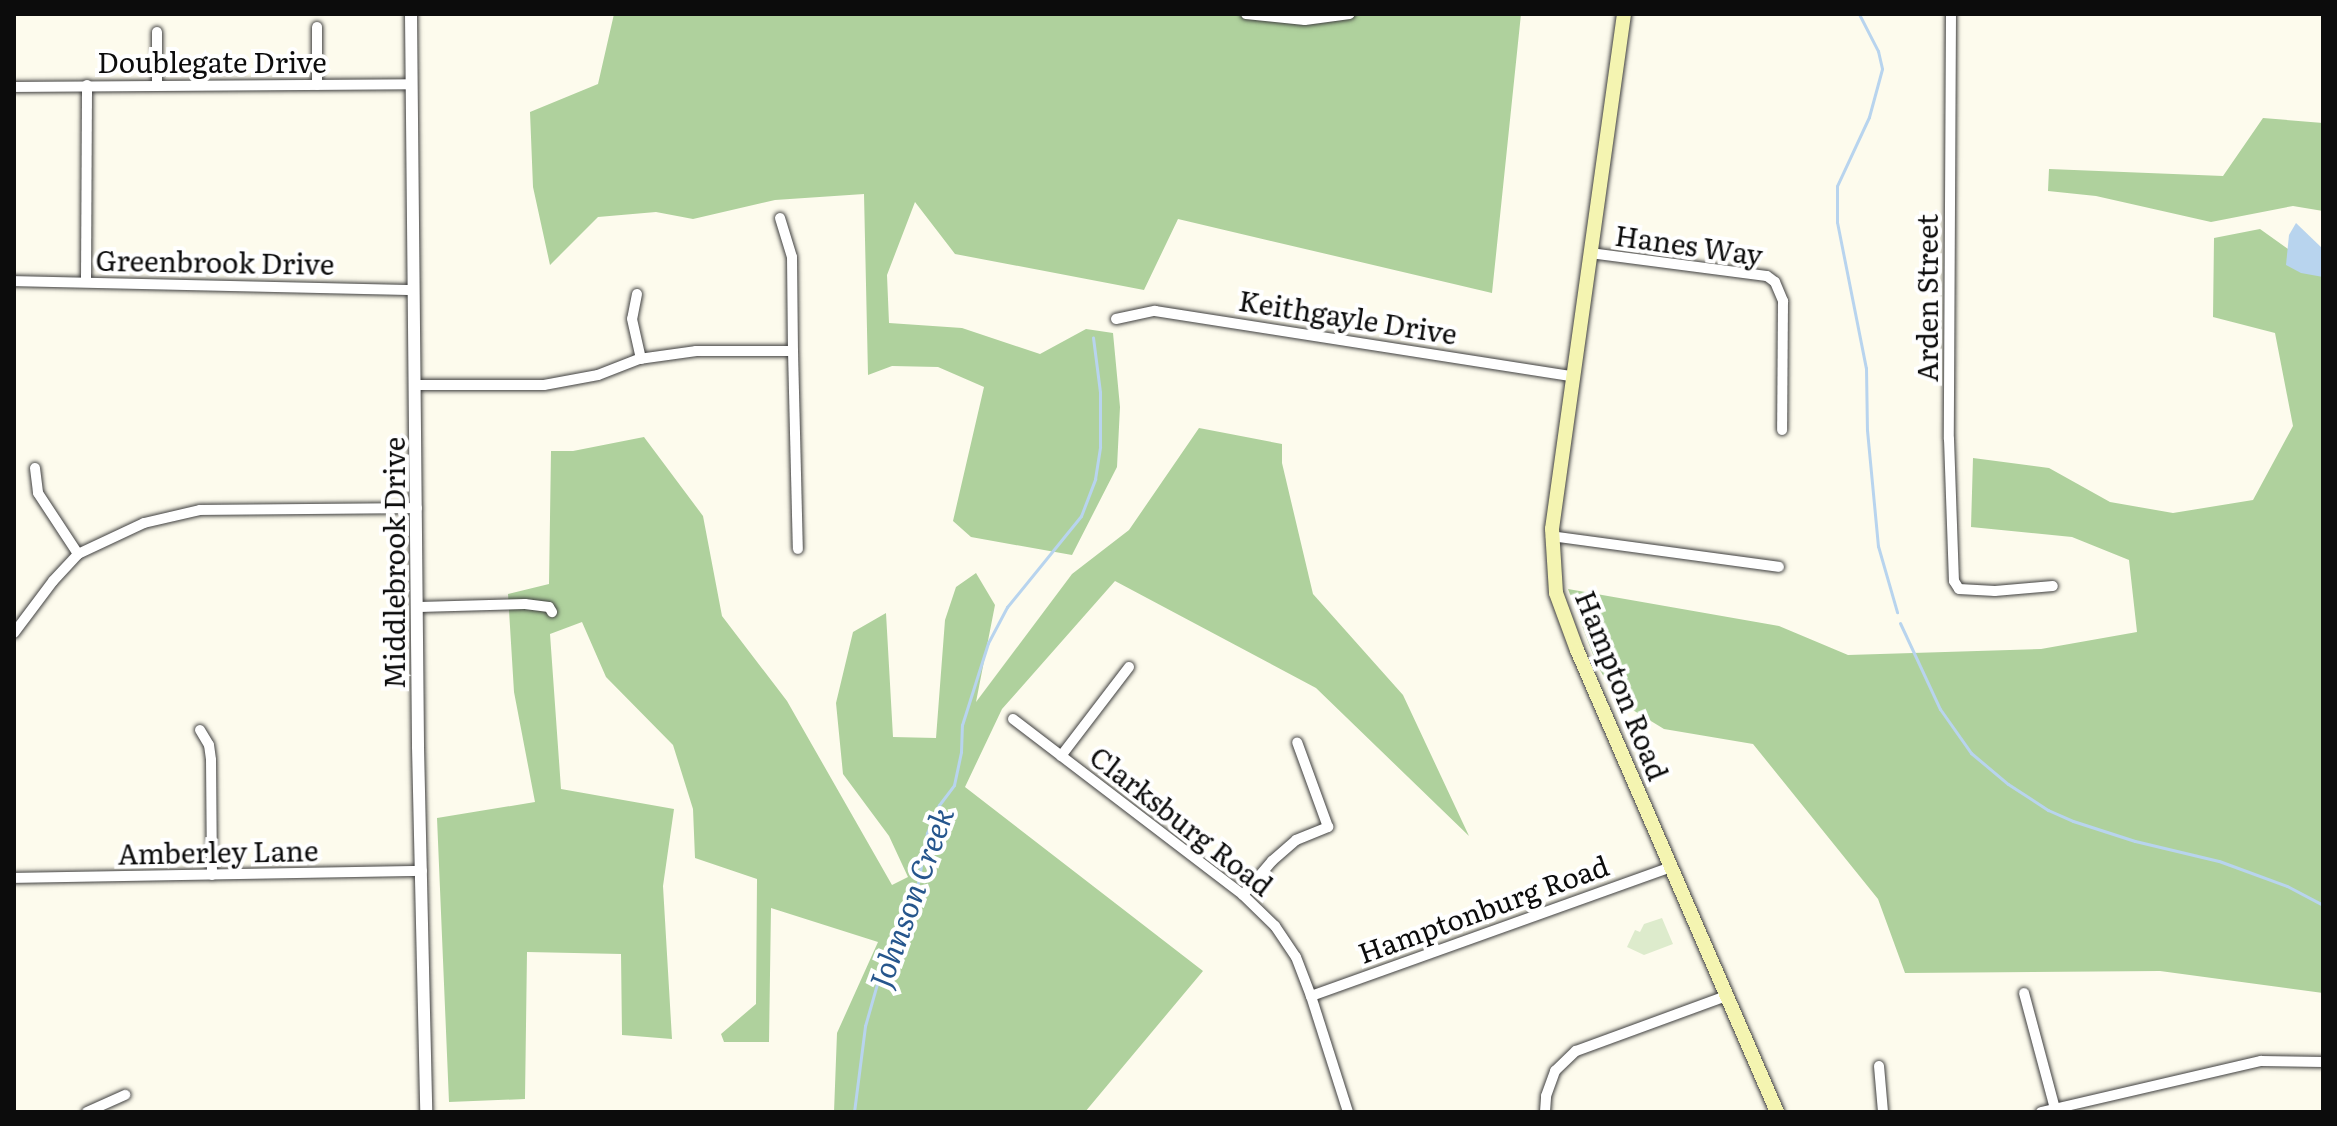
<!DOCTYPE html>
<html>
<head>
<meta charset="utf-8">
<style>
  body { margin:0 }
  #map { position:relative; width:2337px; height:1126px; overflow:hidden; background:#fdfbed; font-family:Literata,serif }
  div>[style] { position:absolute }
  .forest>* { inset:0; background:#afd19d }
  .pitch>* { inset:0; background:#ddebcc }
  .water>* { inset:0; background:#b8d4ee }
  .stream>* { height:3px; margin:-1.5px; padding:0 1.5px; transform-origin:1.5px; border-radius:1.5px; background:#b8d4ee }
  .roads { filter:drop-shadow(0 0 2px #3f3f3f) drop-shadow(0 0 2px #3f3f3f) }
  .minor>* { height:10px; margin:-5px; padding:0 5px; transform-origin:5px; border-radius:5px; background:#fff }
  .tertiary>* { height:12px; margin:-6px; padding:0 6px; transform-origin:6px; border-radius:6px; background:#fff }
  .secondary>* { height:14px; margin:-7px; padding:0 7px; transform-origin:7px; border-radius:7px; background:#f4f4b1 }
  span { translate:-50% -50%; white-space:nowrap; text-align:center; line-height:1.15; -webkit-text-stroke:8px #fff; paint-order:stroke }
  .street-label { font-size:28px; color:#0c0c0c }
  .water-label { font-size:30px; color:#26568d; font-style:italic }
  .frame { position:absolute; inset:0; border:16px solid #0c0c0c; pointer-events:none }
</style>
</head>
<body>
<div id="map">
  <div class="forest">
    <i style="clip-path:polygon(614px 14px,1521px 14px,1492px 293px,1178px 219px,1144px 290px,955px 254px,915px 202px,887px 275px,889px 323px,962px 328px,1040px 354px,1086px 329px,1113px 333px,1120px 407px,1117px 467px,1072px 555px,971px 537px,953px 521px,984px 387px,938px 367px,892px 366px,868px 375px,864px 194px,775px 200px,693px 219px,656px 212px,598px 217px,550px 265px,533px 187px,530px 112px,598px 84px)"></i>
    <i style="clip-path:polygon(2263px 118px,2323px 123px,2323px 211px,2293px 206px,2211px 222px,2096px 196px,2048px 191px,2049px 169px,2223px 176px)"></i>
    <i style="clip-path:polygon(2260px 229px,2323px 274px,2323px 993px,2160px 971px,1905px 973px,1878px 899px,1753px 744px,1664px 729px,1618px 701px,1597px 665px,1568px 589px,1779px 626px,1848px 655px,2041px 649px,2137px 632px,2129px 560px,2072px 537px,1971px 527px,1973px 458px,2049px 468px,2110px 502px,2173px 513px,2253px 500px,2293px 426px,2275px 333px,2213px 317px,2214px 238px)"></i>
    <i style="clip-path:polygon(1199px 428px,1282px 444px,1282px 463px,1313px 594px,1403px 695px,1469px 836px,1316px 688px,1115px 581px,1002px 709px,965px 787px,1203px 971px,1085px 1112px,834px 1112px,837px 1033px,878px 942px,771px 908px,769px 1042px,724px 1042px,721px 1034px,756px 1004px,757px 879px,695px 858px,693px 809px,673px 745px,606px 677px,582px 622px,550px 634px,561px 789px,674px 809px,663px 886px,672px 1039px,622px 1035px,621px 954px,527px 952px,525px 1099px,449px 1102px,437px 818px,535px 802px,514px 692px,508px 594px,549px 584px,551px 451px,573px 451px,644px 437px,703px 516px,722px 616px,787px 701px,892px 885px,908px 877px,889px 836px,843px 774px,836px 703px,853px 632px,886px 613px,893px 737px,936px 738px,945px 620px,956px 587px,976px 573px,995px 605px,976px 702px,1072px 574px,1129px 530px)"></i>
  </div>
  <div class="pitch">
    <i style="clip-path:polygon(1662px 918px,1673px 944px,1644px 955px,1627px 947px,1635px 930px,1640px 932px,1644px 924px)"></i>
  </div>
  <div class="water">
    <i style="clip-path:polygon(2296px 223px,2323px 249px,2323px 277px,2301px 273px,2286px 265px,2289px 235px)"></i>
  </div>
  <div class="stream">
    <i style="left:1859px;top:14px;width:42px;rotate:62.8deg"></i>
    <i style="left:1878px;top:51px;width:18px;rotate:77deg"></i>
    <i style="left:1882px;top:69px;width:50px;rotate:105.2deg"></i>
    <i style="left:1869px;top:117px;width:76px;rotate:114.9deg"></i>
    <i style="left:1837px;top:186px;width:36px;rotate:90deg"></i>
    <i style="left:1837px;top:222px;width:149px;rotate:78.8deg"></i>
    <i style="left:1866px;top:368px;width:62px;rotate:89.1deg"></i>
    <i style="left:1867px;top:430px;width:117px;rotate:84.6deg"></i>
    <i style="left:1878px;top:546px;width:69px;rotate:73.9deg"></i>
    <i style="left:1900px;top:623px;width:95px;rotate:65.1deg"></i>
    <i style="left:1940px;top:709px;width:54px;rotate:54.8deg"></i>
    <i style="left:1971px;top:753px;width:48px;rotate:40deg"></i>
    <i style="left:2008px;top:784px;width:48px;rotate:33deg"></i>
    <i style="left:2048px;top:810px;width:27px;rotate:24deg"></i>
    <i style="left:2073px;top:821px;width:65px;rotate:17.9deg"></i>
    <i style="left:2135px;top:841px;width:86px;rotate:13.4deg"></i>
    <i style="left:2219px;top:861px;width:72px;rotate:20.2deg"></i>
    <i style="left:2287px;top:886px;width:41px;rotate:27.8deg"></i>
    <i style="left:854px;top:1112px;width:87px;rotate:-82.7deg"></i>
    <i style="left:865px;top:1026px;width:51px;rotate:-74.1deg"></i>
    <i style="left:879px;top:977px;width:80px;rotate:-64.1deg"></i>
    <i style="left:914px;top:905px;width:73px;rotate:-79.8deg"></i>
    <i style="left:927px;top:833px;width:30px;rotate:-67deg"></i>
    <i style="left:939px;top:805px;width:25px;rotate:-53deg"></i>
    <i style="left:954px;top:785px;width:34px;rotate:-78deg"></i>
    <i style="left:961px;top:752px;width:27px;rotate:-88deg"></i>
    <i style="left:962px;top:725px;width:86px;rotate:-72.4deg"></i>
    <i style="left:988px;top:643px;width:41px;rotate:-62.2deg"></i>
    <i style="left:1007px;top:607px;width:117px;rotate:-50.9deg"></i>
    <i style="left:1081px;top:516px;width:40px;rotate:-69deg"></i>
    <i style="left:1095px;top:479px;width:33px;rotate:-81deg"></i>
    <i style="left:1100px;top:446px;width:54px;rotate:-90deg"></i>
    <i style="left:1100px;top:392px;width:55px;rotate:-97.3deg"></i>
  </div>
  <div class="roads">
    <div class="minor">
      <i style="left:1246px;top:14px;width:59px;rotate:5.8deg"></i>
      <i style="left:1305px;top:20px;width:45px;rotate:-7.6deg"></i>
      <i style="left:1951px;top:14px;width:425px;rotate:90.3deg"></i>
      <i style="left:1949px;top:439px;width:142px;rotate:88deg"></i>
      <i style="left:1954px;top:581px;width:9px;rotate:58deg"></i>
      <i style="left:1959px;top:589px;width:36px;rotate:3deg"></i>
      <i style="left:1995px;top:591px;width:58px;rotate:-4.9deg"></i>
      <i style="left:317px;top:27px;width:58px;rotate:90deg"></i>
      <i style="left:157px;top:84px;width:52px;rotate:-90deg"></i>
      <i style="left:14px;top:87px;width:397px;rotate:-0.4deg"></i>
      <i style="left:780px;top:218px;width:41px;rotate:72.9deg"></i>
      <i style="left:792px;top:257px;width:94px;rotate:89.4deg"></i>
      <i style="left:1590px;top:253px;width:178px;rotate:7.4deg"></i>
      <i style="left:1767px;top:276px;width:10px;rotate:37deg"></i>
      <i style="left:1775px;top:282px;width:21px;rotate:67deg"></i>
      <i style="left:1783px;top:301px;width:129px;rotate:90.4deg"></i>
      <i style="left:14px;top:281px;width:400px;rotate:1.3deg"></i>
      <i style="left:86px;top:282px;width:197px;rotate:-89.7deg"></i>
      <i style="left:637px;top:294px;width:25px;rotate:101deg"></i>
      <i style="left:632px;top:319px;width:41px;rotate:77.3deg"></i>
      <i style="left:1116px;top:319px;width:40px;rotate:-12deg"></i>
      <i style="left:1155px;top:311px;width:422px;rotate:8.9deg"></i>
      <i style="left:416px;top:385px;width:128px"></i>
      <i style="left:544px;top:385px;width:55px;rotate:-10.5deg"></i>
      <i style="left:598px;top:375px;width:44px;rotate:-21.3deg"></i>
      <i style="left:639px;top:359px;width:58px;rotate:-8deg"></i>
      <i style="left:696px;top:351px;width:97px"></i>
      <i style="left:793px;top:351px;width:198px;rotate:88.6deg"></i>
      <i style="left:35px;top:468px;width:25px;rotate:83deg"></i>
      <i style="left:38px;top:493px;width:73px;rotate:56.7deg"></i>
      <i style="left:1551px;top:536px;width:230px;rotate:7.7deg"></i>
      <i style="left:419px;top:607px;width:106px;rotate:-1.6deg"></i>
      <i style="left:525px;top:604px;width:24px;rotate:7deg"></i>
      <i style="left:549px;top:607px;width:6px;rotate:59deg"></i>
      <i style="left:14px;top:633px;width:65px;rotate:-53.1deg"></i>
      <i style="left:53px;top:581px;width:37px;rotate:-47deg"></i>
      <i style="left:78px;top:554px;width:73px;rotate:-25.2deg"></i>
      <i style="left:144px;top:523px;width:57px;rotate:-13.1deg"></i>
      <i style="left:200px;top:510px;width:217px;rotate:-0.5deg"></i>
      <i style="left:1013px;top:719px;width:290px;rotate:37.4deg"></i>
      <i style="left:1243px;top:895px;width:45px;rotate:44.1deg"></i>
      <i style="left:1275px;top:926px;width:37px;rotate:56deg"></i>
      <i style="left:1296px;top:957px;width:42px;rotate:69deg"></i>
      <i style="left:1311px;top:996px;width:122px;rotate:72.3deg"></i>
      <i style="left:200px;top:730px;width:17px;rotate:59deg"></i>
      <i style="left:209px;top:745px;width:15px;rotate:82deg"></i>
      <i style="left:211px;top:760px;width:115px;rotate:89.5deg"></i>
      <i style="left:1061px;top:756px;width:112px;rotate:-52.6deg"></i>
      <i style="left:14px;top:878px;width:408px;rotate:-1deg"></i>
      <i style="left:1243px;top:895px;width:45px;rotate:-49.5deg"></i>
      <i style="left:1272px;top:861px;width:32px;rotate:-41deg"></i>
      <i style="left:1296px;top:840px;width:35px;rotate:-22deg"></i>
      <i style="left:1328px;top:827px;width:90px;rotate:-110deg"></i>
      <i style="left:2024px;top:993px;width:120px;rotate:75deg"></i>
      <i style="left:1311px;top:996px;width:382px;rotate:-19.7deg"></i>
      <i style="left:1879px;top:1066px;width:46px;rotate:85deg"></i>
      <i style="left:87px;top:1112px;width:42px;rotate:-24.1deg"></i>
      <i style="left:1545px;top:1112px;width:16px;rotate:-86deg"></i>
      <i style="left:1546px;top:1096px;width:27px;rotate:-70deg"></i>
      <i style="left:1555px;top:1071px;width:29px;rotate:-44deg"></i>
      <i style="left:1576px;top:1051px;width:160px;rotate:-20.1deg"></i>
      <i style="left:2041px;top:1112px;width:226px;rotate:-13.1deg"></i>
      <i style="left:2261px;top:1061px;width:62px;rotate:0.9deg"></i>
    </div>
    <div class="tertiary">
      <i style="left:411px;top:14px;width:733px;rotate:89.45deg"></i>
      <i style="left:418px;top:747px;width:365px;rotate:88.7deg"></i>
    </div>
    <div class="secondary">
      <i style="left:1624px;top:14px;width:520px;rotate:97.96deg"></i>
      <i style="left:1552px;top:529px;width:64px;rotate:86.4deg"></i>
      <i style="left:1556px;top:593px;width:61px;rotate:69.8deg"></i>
      <i style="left:1577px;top:650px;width:503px;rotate:66.59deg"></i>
    </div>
  </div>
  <div class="street-label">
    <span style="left:212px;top:61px">Doublegate Drive</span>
    <span style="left:1689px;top:244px;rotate:8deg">Hanes Way</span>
    <span style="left:215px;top:261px;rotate:1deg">Greenbrook Drive</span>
    <span style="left:1926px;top:298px;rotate:-90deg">Arden Street</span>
    <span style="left:1348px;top:316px;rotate:9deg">Keithgayle Drive</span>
    <span style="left:393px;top:563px;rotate:-90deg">Middlebrook Drive</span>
    <span style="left:1623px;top:685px;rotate:68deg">Hampton Road</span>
    <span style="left:1182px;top:820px;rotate:38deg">Clarksburg Road</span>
    <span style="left:218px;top:851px;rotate:-1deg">Amberley Lane</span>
    <span style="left:1483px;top:908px;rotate:-20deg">Hamptonburg Road</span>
  </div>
  <div class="water-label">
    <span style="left:910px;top:897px;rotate:-70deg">Johnson Creek</span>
  </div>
  <div class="frame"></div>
</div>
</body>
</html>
